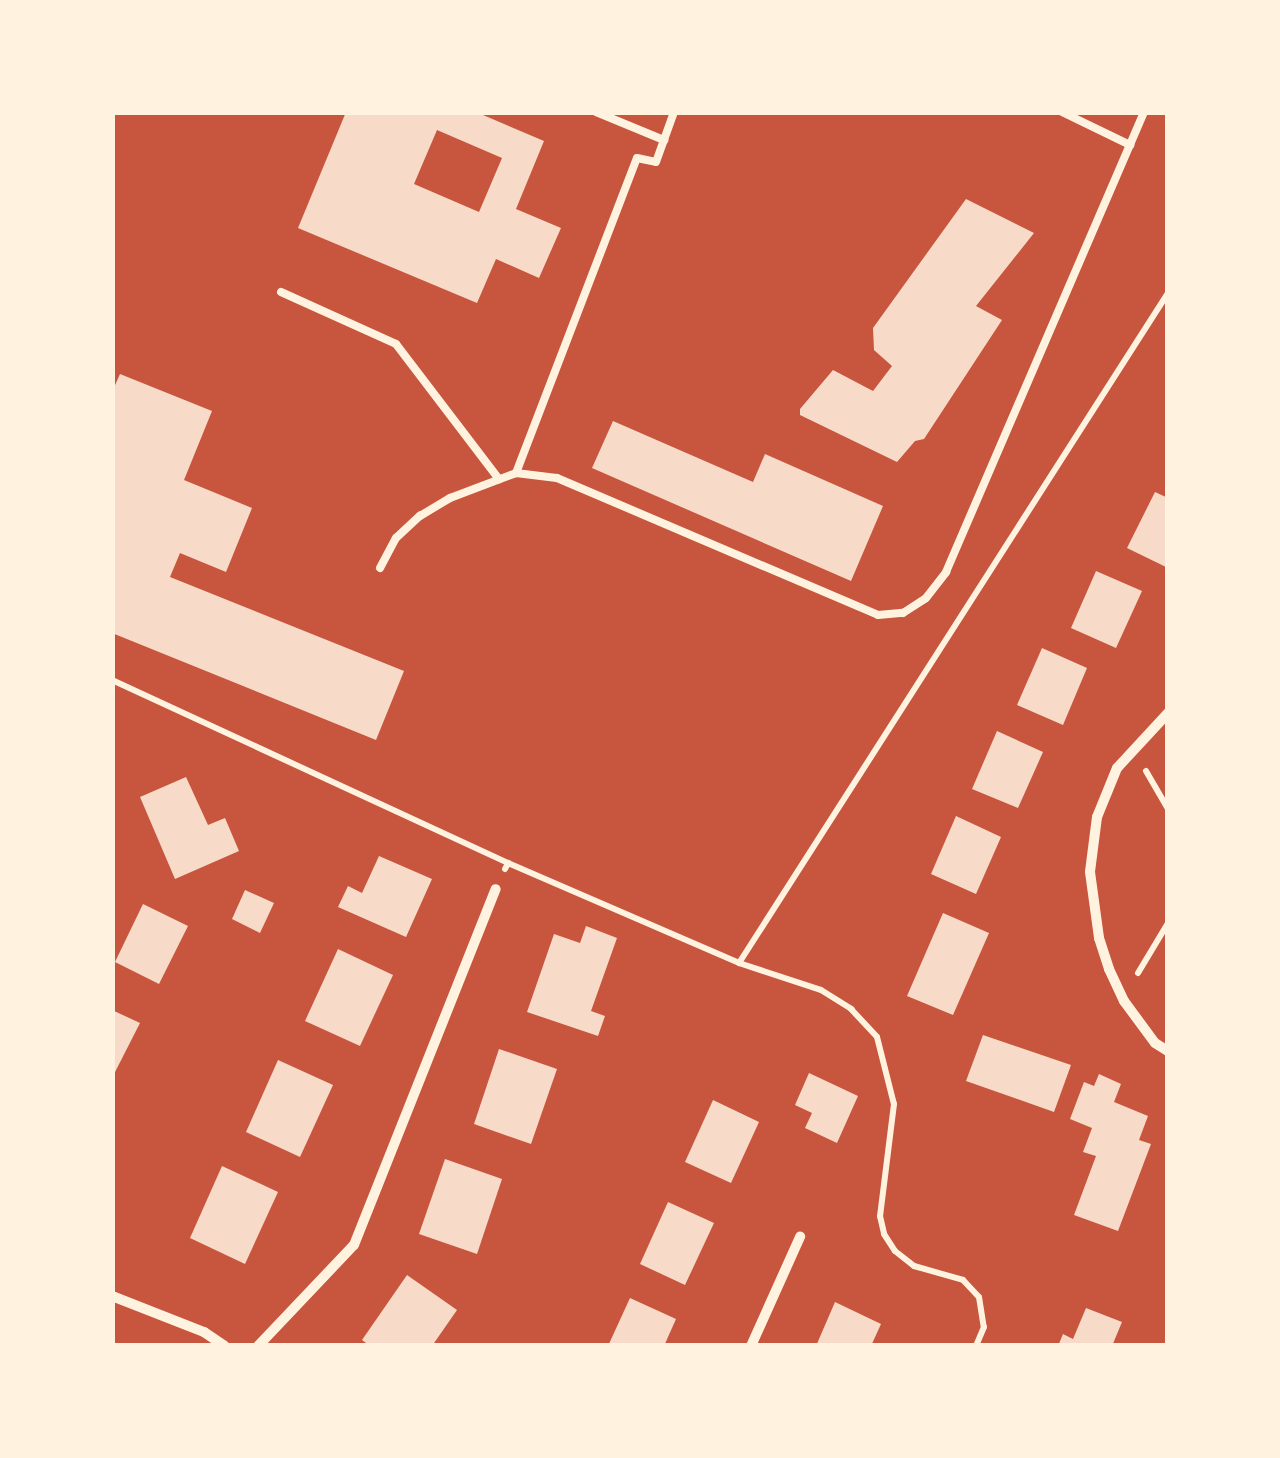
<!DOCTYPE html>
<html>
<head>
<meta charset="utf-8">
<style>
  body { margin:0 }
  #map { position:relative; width:1280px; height:1458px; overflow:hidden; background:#c8553d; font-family:"Varela Round",sans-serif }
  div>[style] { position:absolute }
  .building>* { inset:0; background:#f7dbc8 }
  .path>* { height:6px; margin:-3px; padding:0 3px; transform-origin:3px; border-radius:3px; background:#fff3e0 }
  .service>* { height:8px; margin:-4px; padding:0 4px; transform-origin:4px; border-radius:4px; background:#fff3e0 }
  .minor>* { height:10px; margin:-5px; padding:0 5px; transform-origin:5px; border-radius:5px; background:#fff3e0 }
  span { translate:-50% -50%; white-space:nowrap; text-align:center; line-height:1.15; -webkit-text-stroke:8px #fff3e0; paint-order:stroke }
  .frame { position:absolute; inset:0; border:115px solid #fff3e0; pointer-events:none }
</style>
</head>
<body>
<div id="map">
  <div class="building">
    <i style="clip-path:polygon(evenodd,346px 112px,476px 112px,544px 141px,516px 209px,561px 228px,539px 278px,496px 259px,477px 303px,298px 228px,346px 112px,437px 130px,502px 158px,479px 212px,414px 184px,437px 130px)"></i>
    <i style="clip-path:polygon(966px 199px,1034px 233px,976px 306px,1002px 320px,924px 439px,915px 441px,897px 462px,800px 415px,800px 409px,833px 370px,873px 391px,892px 366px,874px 350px,873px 328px)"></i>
    <i style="clip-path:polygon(120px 374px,212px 411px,184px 480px,252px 508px,226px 572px,180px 553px,170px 577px,404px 671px,376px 740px,112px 633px,112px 392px)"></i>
    <i style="clip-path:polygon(613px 421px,753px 482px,765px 454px,883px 506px,851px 581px,592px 468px)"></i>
    <i style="clip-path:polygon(1155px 492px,1168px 498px,1168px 568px,1127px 548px)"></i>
    <i style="clip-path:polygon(1096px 571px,1142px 591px,1116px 648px,1071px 628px)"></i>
    <i style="clip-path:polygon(1042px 648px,1087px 668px,1063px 725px,1017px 705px)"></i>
    <i style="clip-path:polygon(997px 731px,1043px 752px,1018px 808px,972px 789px)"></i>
    <i style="clip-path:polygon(186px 777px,208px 825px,225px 818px,239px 851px,175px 879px,140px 797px)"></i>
    <i style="clip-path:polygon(956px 816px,1001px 837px,976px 894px,931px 874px)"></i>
    <i style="clip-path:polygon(379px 856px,432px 879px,406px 937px,338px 907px,348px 886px,362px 893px)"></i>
    <i style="clip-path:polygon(245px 890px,274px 903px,260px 933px,232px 919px)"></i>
    <i style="clip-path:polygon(143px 904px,188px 926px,159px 984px,115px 962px)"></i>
    <i style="clip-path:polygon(943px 913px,989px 933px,953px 1015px,907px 996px)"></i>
    <i style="clip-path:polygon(586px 926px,617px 938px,591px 1011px,605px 1016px,598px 1036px,527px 1012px,554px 934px,580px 943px)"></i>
    <i style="clip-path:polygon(338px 949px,393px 975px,360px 1046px,305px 1021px)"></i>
    <i style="clip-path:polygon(112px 1010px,140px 1023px,112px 1078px)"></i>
    <i style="clip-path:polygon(983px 1035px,1071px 1065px,1054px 1112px,966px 1081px)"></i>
    <i style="clip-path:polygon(499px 1049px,557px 1069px,531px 1144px,474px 1124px)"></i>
    <i style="clip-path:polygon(278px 1060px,333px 1085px,300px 1157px,246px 1132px)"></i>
    <i style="clip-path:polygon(809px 1073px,858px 1096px,837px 1143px,805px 1128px,812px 1113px,795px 1105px)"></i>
    <i style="clip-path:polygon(1099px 1074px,1121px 1084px,1114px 1102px,1148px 1116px,1139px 1140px,1151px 1144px,1118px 1231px,1074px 1215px,1096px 1156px,1083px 1152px,1092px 1128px,1070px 1119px,1084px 1082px,1094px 1086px)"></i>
    <i style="clip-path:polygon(713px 1100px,759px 1122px,731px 1183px,685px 1162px)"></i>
    <i style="clip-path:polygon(445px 1159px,502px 1179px,477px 1254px,419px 1234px)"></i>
    <i style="clip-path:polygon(222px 1166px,278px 1192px,245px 1264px,190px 1238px)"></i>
    <i style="clip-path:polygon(668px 1202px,714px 1223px,685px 1285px,640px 1264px)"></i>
    <i style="clip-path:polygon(407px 1275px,457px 1310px,432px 1346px,370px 1346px,362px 1340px)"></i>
    <i style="clip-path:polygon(630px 1298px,676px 1319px,664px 1346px,608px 1346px)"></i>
    <i style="clip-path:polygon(835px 1302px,881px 1324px,871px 1346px,816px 1346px)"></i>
    <i style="clip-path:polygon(1086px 1308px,1122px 1322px,1112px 1346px,1058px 1346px,1063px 1334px,1073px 1339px)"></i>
  </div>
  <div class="path">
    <i style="left:112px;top:680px;width:436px;rotate:24.8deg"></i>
    <i style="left:1146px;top:771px;width:44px;rotate:59.9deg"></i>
    <i style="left:505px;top:869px;width:7px;rotate:-63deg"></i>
    <i style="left:508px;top:863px;width:252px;rotate:23.4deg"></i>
    <i style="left:739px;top:963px;width:86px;rotate:18.2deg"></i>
    <i style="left:821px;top:990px;width:36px;rotate:32deg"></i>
    <i style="left:851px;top:1009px;width:38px;rotate:47deg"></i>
    <i style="left:877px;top:1037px;width:69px;rotate:75.8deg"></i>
    <i style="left:894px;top:1104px;width:113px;rotate:97.1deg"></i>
    <i style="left:880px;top:1216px;width:18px;rotate:77deg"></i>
    <i style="left:884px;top:1234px;width:20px;rotate:57deg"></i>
    <i style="left:895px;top:1251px;width:24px;rotate:38deg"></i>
    <i style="left:914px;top:1266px;width:51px;rotate:15.9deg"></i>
    <i style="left:963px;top:1280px;width:23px;rotate:47deg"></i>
    <i style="left:979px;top:1297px;width:30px;rotate:81deg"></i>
    <i style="left:984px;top:1327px;width:21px;rotate:113deg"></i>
    <i style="left:739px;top:963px;width:796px;rotate:-57.37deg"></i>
    <i style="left:1138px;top:973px;width:58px;rotate:-59deg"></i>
  </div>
  <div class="service">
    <i style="left:596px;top:112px;width:74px;rotate:22.4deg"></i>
    <i style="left:1062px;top:112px;width:76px;rotate:25.9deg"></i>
    <i style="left:281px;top:292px;width:126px;rotate:24.3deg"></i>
    <i style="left:396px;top:344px;width:170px;rotate:52.7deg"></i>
    <i style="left:516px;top:473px;width:337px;rotate:-69deg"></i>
    <i style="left:637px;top:158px;width:19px;rotate:12deg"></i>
    <i style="left:656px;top:162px;width:53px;rotate:-70.2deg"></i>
    <i style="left:380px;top:568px;width:34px;rotate:-62deg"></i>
    <i style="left:396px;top:538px;width:33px;rotate:-43deg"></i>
    <i style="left:420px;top:516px;width:35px;rotate:-31deg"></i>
    <i style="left:450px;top:498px;width:71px;rotate:-20.7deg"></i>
    <i style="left:516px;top:473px;width:41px;rotate:7deg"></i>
    <i style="left:557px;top:478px;width:349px;rotate:23.1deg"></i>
    <i style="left:878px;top:615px;width:25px;rotate:-5deg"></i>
    <i style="left:903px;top:613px;width:27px;rotate:-33deg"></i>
    <i style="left:926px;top:598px;width:33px;rotate:-52deg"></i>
    <i style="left:946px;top:572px;width:501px;rotate:-66.71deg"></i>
  </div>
  <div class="minor">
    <i style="left:1168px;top:713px;width:75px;rotate:132.8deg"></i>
    <i style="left:1117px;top:768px;width:53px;rotate:112.2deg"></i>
    <i style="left:1097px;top:817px;width:55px;rotate:97.3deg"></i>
    <i style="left:1090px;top:872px;width:67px;rotate:82.2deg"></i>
    <i style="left:1099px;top:938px;width:33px;rotate:72deg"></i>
    <i style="left:1109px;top:969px;width:35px;rotate:65deg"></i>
    <i style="left:1124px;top:1001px;width:52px;rotate:53.6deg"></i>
    <i style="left:1155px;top:1043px;width:15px;rotate:32deg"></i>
    <i style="left:112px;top:1296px;width:99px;rotate:21.4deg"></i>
    <i style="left:204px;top:1332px;width:25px;rotate:34deg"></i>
    <i style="left:258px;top:1346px;width:139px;rotate:-46.5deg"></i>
    <i style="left:354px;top:1245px;width:383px;rotate:-68.3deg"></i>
    <i style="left:751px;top:1346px;width:120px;rotate:-65.8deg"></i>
  </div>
  <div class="frame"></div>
</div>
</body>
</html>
